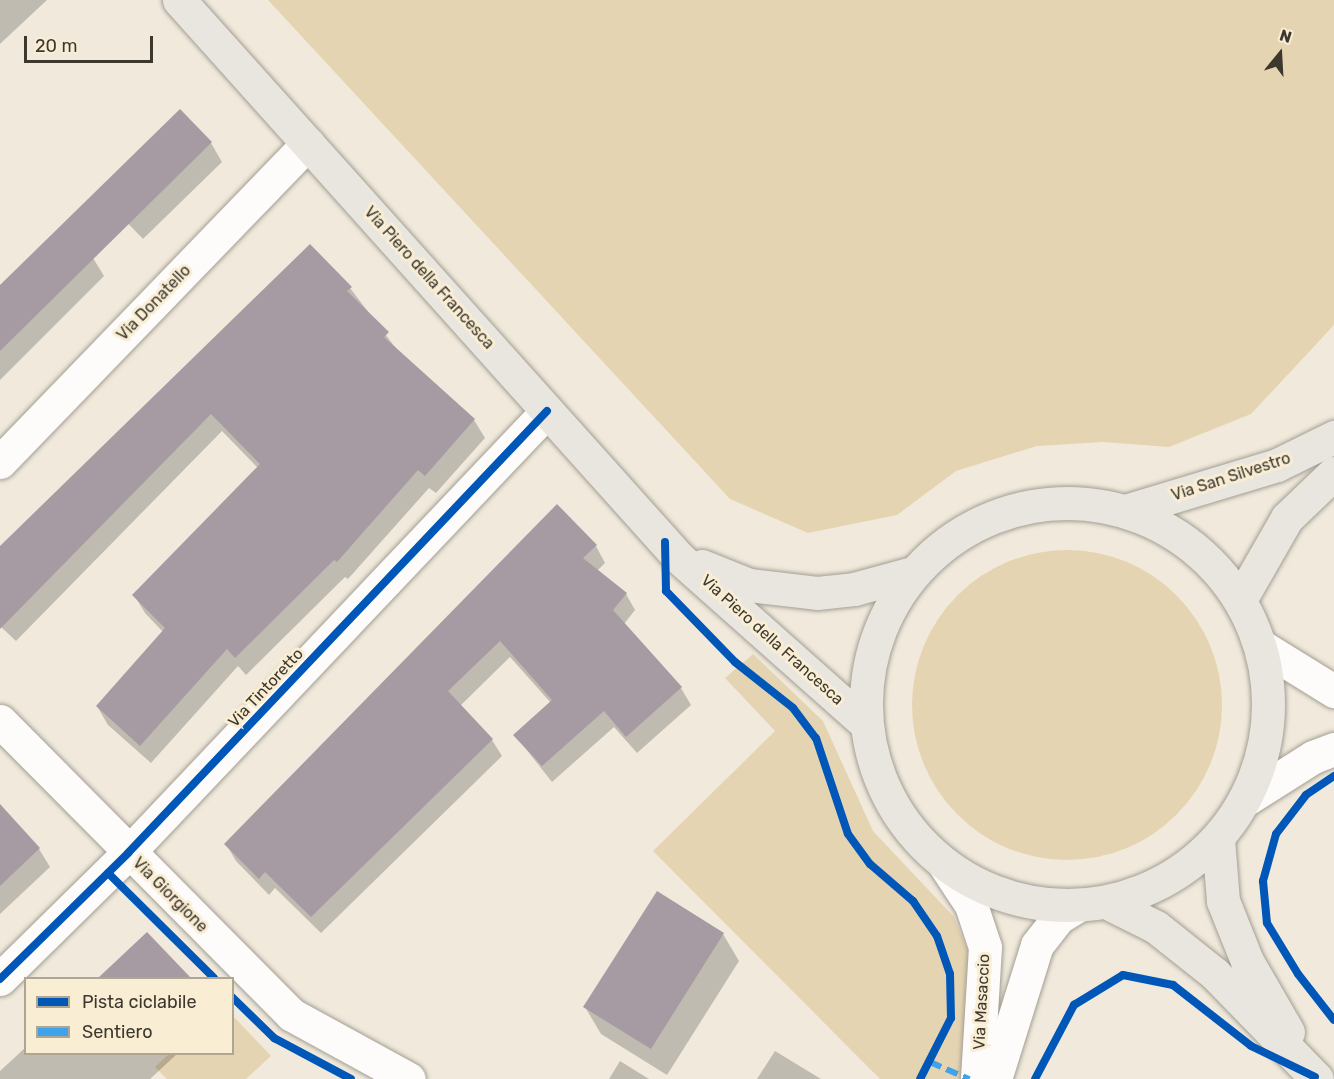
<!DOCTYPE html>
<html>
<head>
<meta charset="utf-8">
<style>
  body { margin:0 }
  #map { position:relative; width:1334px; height:1079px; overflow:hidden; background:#f1eadc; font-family:Rubik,sans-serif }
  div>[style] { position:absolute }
  .green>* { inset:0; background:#e5d4b1 }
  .round { border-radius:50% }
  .shadow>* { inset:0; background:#0003 }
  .building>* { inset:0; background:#a69ba3 }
  .roads { filter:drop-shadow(0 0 2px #a39e94) drop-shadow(0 0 2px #a39e94) }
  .street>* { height:33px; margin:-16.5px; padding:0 16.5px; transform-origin:16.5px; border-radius:16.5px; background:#fdfcfa }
  .primary>* { height:33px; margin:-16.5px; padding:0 16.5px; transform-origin:16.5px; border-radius:16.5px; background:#e9e6df }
  .primary>.ring { margin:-16.5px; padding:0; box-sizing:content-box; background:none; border:33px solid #e9e6df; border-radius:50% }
  .quiet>* { height:6px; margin-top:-3px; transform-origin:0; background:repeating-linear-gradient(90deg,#3fa3eb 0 12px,transparent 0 18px) }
  .cycleway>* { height:8px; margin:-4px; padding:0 4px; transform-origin:4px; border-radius:4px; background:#0057b8 }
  span { translate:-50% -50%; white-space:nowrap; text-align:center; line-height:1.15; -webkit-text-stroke:6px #f9edd4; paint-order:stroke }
  .street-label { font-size:16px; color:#3d382e }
  .legend { position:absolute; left:24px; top:977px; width:210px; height:78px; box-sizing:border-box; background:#f9edd4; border:2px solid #aea592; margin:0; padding:8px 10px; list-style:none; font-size:18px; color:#3d382e }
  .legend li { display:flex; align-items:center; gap:12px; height:30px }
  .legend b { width:30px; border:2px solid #aea592 }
  .north { position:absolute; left:1250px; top:24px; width:60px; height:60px; -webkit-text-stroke:4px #f9edd4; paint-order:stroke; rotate:18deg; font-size:16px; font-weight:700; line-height:24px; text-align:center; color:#3d382e }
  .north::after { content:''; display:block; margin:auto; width:21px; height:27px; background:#3d382e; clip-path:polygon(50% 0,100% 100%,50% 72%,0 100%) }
  .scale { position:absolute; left:24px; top:36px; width:129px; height:27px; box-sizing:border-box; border:3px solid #3d382e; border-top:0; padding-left:8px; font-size:18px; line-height:21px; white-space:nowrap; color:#3d382e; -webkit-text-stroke:4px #f9edd4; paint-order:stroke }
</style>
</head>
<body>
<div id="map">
  <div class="green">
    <i style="clip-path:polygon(268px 0,1334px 0,1334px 325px,1251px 414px,1169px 447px,1103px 442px,1037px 446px,956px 471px,897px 515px,808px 533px,730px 499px)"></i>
    <i class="round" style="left:912px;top:550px;width:310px;height:310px"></i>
    <i style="clip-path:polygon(753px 654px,823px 721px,873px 831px,954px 917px,968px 951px,971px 996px,960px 1079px,880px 1079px,653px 851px,775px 731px,725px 678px)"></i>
    <i style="clip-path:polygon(233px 1016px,271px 1056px,246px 1079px,167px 1079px,155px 1067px,169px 1054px,232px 1054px)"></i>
  </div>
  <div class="shadow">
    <i style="clip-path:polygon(0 0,47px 0,0 44px)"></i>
    <i style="clip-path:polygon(180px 111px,211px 143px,222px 162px,143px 239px,112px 207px)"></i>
    <i style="clip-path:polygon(93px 258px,104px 276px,0 380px,0 285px)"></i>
    <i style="clip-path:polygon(350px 288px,398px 351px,474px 420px,485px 438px,436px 493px,429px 488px,348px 579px,345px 577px,246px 675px,238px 666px,151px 763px,108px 725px,97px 706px,163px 632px,145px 613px,134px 595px,258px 468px,222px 431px,16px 641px,0 626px,0 549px)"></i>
    <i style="clip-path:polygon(596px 546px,605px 563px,597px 571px,626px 594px,635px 610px,624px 624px,681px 688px,691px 705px,637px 753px,614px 727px,552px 782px,515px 735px,551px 703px,510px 657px,460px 706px,492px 740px,502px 756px,321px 933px,275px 888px,269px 895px,236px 861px,226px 844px)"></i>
    <i style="clip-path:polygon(0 806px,39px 849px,50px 867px,0 914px)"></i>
    <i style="clip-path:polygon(723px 934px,739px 961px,667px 1075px,601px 1034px,585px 1007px)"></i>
    <i style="clip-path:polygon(121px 973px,185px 975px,187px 978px,115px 978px)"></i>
    <i style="clip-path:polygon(26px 1047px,26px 1054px,177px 1054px,150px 1079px,0 1079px,0 1071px)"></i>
    <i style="clip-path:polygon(775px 1051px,821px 1079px,757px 1079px)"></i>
    <i style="clip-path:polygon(620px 1061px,649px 1079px,609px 1079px)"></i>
  </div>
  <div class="building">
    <i style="clip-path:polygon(180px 109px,212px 142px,0 351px,0 285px)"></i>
    <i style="clip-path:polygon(310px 244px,352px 287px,347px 291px,389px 332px,384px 337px,475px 419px,425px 476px,418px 470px,337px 562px,334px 560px,235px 658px,227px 649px,140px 746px,96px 706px,165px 628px,132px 595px,260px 464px,211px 414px,0 629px,0 546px)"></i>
    <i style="clip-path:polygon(557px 504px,597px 545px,583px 558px,627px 593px,613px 610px,682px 687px,626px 737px,604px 711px,542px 766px,513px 735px,552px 700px,500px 641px,448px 691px,493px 739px,311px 917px,265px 872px,259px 879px,224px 844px)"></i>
    <i style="clip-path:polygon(0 804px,40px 848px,0 886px)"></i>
    <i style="clip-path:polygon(657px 891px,724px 933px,651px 1049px,583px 1007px)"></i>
    <i style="clip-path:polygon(147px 932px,191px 978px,98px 978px)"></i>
  </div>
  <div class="roads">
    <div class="street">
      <i style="left:0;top:462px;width:443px;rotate:-46deg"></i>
      <i style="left:1261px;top:646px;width:86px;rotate:31.7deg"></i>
      <i style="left:0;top:721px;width:414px;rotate:45.2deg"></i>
      <i style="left:292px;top:1015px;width:133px;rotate:28.7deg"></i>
      <i style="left:1245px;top:800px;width:80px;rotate:-32.3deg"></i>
      <i style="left:1313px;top:757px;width:22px;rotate:-21deg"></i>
      <i style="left:944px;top:864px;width:49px;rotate:56.6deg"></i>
      <i style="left:971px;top:905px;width:44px;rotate:71.6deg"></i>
      <i style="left:985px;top:947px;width:132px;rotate:93.5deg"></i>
      <i style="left:0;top:979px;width:180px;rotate:-44.5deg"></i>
      <i style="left:128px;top:853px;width:609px;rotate:-46.53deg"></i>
      <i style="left:995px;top:1079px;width:140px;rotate:-72.6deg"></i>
      <i style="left:1037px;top:945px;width:36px;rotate:-52deg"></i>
      <i style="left:1059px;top:917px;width:23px;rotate:-31deg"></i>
    </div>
    <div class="primary">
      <i style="left:179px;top:0;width:748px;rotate:48.14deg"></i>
      <i style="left:678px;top:557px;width:250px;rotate:41.6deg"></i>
      <i class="ring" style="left:866px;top:503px;width:369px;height:369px"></i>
      <i style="left:1125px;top:511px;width:159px;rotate:-16.8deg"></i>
      <i style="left:1277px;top:465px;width:64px;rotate:-26.2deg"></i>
      <i style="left:702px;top:566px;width:51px;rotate:22deg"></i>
      <i style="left:749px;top:585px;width:68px;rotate:6.7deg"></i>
      <i style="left:817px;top:593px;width:37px;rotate:-6deg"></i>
      <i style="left:854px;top:589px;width:61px;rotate:-15.2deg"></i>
      <i style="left:1240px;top:600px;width:95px;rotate:-60.2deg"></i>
      <i style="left:1287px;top:518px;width:65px;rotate:-43.8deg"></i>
      <i style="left:1218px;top:839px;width:62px;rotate:85.4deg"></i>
      <i style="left:1223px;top:901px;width:65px;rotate:68.2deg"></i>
      <i style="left:1247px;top:961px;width:82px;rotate:60deg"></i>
      <i style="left:1106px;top:902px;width:56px;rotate:26.6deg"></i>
      <i style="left:1156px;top:927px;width:75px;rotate:38.5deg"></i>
      <i style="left:1215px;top:974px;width:146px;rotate:45.8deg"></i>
    </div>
  </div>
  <div class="quiet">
    <i style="left:930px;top:1062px;width:43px;rotate:23.6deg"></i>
  </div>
  <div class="cycleway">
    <i style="left:665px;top:542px;width:49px;rotate:88.8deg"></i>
    <i style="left:666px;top:591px;width:99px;rotate:45.8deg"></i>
    <i style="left:735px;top:662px;width:74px;rotate:38.4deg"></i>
    <i style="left:793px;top:708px;width:38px;rotate:53deg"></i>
    <i style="left:816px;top:738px;width:101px;rotate:71.6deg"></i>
    <i style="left:848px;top:834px;width:37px;rotate:54deg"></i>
    <i style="left:870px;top:864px;width:57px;rotate:40.7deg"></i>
    <i style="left:913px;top:901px;width:42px;rotate:55.6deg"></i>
    <i style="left:937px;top:936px;width:40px;rotate:71.1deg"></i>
    <i style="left:950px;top:974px;width:44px;rotate:88.7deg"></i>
    <i style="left:951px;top:1018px;width:68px;rotate:116.9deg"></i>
    <i style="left:1334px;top:776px;width:34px;rotate:146deg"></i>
    <i style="left:1306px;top:795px;width:49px;rotate:127.6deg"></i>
    <i style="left:1276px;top:834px;width:49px;rotate:105.5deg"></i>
    <i style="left:1263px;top:881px;width:42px;rotate:84.6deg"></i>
    <i style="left:1267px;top:923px;width:60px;rotate:58.7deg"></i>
    <i style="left:1298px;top:974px;width:58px;rotate:52deg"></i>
    <i style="left:108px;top:873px;width:149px;rotate:44.7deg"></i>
    <i style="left:0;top:979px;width:180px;rotate:-44.5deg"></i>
    <i style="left:128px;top:853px;width:609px;rotate:-46.53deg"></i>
    <i style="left:232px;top:997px;width:59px;rotate:44.3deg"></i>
    <i style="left:274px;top:1038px;width:87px;rotate:28deg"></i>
    <i style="left:1035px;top:1079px;width:84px;rotate:-62.2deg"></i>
    <i style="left:1074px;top:1005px;width:57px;rotate:-31.5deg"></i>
    <i style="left:1123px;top:975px;width:51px;rotate:11.3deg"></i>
    <i style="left:1173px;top:985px;width:99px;rotate:38deg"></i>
    <i style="left:1251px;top:1046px;width:71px;rotate:25.8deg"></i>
  </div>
  <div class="street-label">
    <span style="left:429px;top:278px;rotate:48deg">Via Piero della Francesca</span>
    <span style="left:154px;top:303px;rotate:-46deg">Via Donatello</span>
    <span style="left:1231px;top:477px;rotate:-18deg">Via San Silvestro</span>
    <span style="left:772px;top:640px;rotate:42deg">Via Piero della Francesca</span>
    <span style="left:266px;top:688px;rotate:-47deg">Via Tintoretto</span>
    <span style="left:170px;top:895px;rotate:45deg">Via Giorgione</span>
    <span style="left:982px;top:1002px;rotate:-87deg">Via Masaccio</span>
  </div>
  <ul class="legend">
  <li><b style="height:8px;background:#0057b8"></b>Pista ciclabile</li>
  <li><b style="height:8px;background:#3fa3eb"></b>Sentiero</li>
  </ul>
  <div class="north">N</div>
  <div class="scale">20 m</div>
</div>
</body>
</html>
